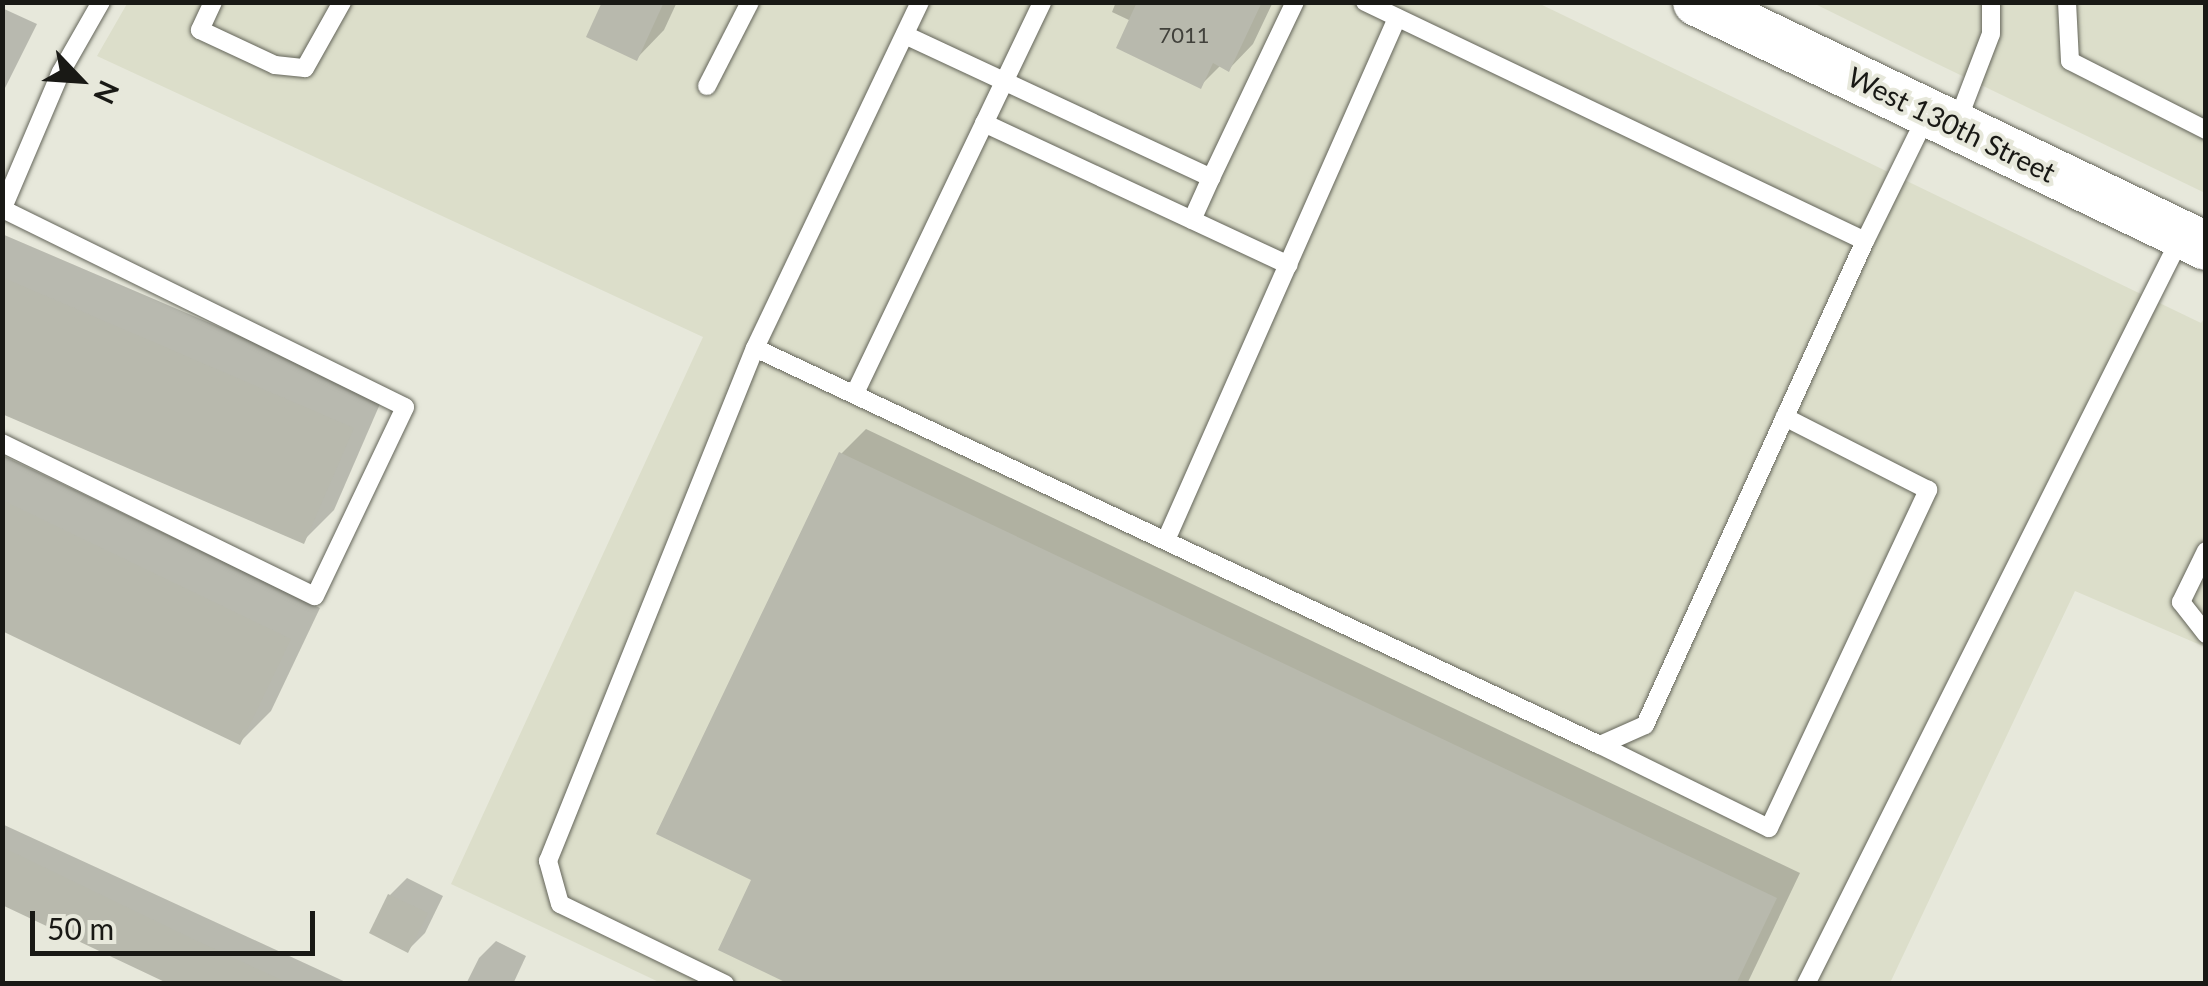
<!DOCTYPE html>
<html>
<head>
<meta charset="utf-8">
<style>
  body { margin:0 }
  #map { position:relative; width:2208px; height:986px; overflow:hidden; background:#e7e8db; font-family:Lato,sans-serif }
  div>[style] { position:absolute }
  .built>* { inset:0; background:#dcdeca }
  .shadow>* { inset:0; background:#0003 }
  .building>* { inset:0; background:#b8b9ad }
  .roads { filter:drop-shadow(0 0 2px #64655a) drop-shadow(0 0 2px #64655a) }
  .lane>* { height:18px; margin:-9px; padding:0 9px; transform-origin:9px; border-radius:9px; background:#fff }
  .secondary>* { height:48px; margin:-24px; padding:0 24px; transform-origin:24px; border-radius:24px; background:#fff }
  span { translate:-50% -50%; white-space:nowrap; text-align:center; line-height:1.15; -webkit-text-stroke:8px #e7e8db; paint-order:stroke }
  .number-label { font-size:22px; color:#41413b }
  .number-label span { -webkit-text-stroke-width:0 }
  .street-label { font-size:28px; color:#191915 }
  .frame { position:absolute; inset:0; border:5px solid #191915; pointer-events:none }
  .north { position:absolute; left:30px; top:30px; width:100px; height:100px; -webkit-text-stroke:8px #e7e8db; paint-order:stroke; rotate:115deg; font-size:28px; font-weight:700; line-height:40px; text-align:center; color:#191915 }
  .north::after { content:''; display:block; margin:auto; width:35px; height:45px; background:#191915; clip-path:polygon(50% 0,100% 100%,50% 72%,0 100%) }
  .scale { position:absolute; left:30px; top:911px; width:285px; height:45px; box-sizing:border-box; border:5px solid #191915; border-top:0; padding-left:12px; font-size:30px; line-height:35px; white-space:nowrap; color:#191915; -webkit-text-stroke:8px #e7e8db; paint-order:stroke }
</style>
</head>
<body>
<div id="map">
  <div class="built">
    <i style="clip-path:polygon(128px 2px,1538px 3px,2201px 323px,2205px 317px,2205px 647px,2075px 591px,1890px 983px,661px 983px,451px 884px,703px 337px,97px 56px)"></i>
    <i style="clip-path:polygon(1813px 3px,2205px 3px,2205px 193px,1923px 57px)"></i>
  </div>
  <div class="shadow">
    <i style="clip-path:polygon(605px 2px,677px 2px,664px 30px,637px 58px)"></i>
    <i style="clip-path:polygon(1116px 2px,1273px 2px,1253px 44px,1229px 69px,1221px 65px,1200px 86px,1131px 21px,1112px 12px)"></i>
    <i style="clip-path:polygon(2px 8px,37px 24px,2px 94px)"></i>
    <i style="clip-path:polygon(2px 234px,383px 397px,334px 510px,303px 541px,2px 411px)"></i>
    <i style="clip-path:polygon(866px 429px,1800px 873px,1747px 984px,795px 984px,754px 878px,842px 453px)"></i>
    <i style="clip-path:polygon(2px 455px,320px 608px,271px 711px,240px 742px,2px 628px)"></i>
    <i style="clip-path:polygon(2px 824px,350px 984px,173px 984px,2px 902px)"></i>
    <i style="clip-path:polygon(407px 878px,443px 896px,425px 933px,408px 950px,390px 895px)"></i>
    <i style="clip-path:polygon(496px 941px,526px 956px,513px 984px,466px 984px,479px 958px)"></i>
  </div>
  <div class="building">
    <i style="clip-path:polygon(602px 2px,664px 2px,637px 61px,586px 37px)"></i>
    <i style="clip-path:polygon(1137px 2px,1262px 2px,1229px 72px,1213px 63px,1201px 89px,1116px 48px)"></i>
    <i style="clip-path:polygon(2px 277px,354px 428px,304px 544px,2px 414px)"></i>
    <i style="clip-path:polygon(839px 452px,1777px 898px,1736px 984px,789px 984px,718px 950px,751px 880px,656px 834px)"></i>
    <i style="clip-path:polygon(2px 500px,291px 639px,240px 745px,2px 631px)"></i>
    <i style="clip-path:polygon(2px 847px,191px 938px,290px 984px,169px 984px,2px 905px)"></i>
    <i style="clip-path:polygon(388px 894px,428px 913px,408px 953px,369px 933px)"></i>
  </div>
  <div class="roads">
    <div class="lane">
      <i style="left:213px;top:2px;width:31px;rotate:115deg"></i>
      <i style="left:200px;top:30px;width:83px;rotate:25deg"></i>
      <i style="left:275px;top:65px;width:30px;rotate:6deg"></i>
      <i style="left:305px;top:68px;width:76px;rotate:-60.7deg"></i>
      <i style="left:920px;top:2px;width:383px;rotate:115.5deg"></i>
      <i style="left:755px;top:348px;width:934px;rotate:25.17deg"></i>
      <i style="left:1600px;top:745px;width:49px;rotate:-24deg"></i>
      <i style="left:1645px;top:725px;width:532px;rotate:-65.56deg"></i>
      <i style="left:1865px;top:241px;width:143px;rotate:-63.8deg"></i>
      <i style="left:1365px;top:2px;width:554px;rotate:25.55deg"></i>
      <i style="left:2067px;top:2px;width:59px;rotate:87.1deg"></i>
      <i style="left:2070px;top:61px;width:153px;rotate:26.9deg"></i>
      <i style="left:905px;top:35px;width:338px;rotate:25deg"></i>
      <i style="left:1211px;top:178px;width:195px;rotate:-64.5deg"></i>
      <i style="left:707px;top:86px;width:94px;rotate:-62.9deg"></i>
      <i style="left:984px;top:123px;width:336px;rotate:25deg"></i>
      <i style="left:1956px;top:125px;width:97px;rotate:-69deg"></i>
      <i style="left:1991px;top:34px;width:32px;rotate:-90deg"></i>
      <i style="left:2px;top:210px;width:150px;rotate:-66.9deg"></i>
      <i style="left:61px;top:72px;width:81px;rotate:-60.3deg"></i>
      <i style="left:1192px;top:220px;width:46px;rotate:-65.7deg"></i>
      <i style="left:855px;top:393px;width:433px;rotate:-64.4deg"></i>
      <i style="left:2px;top:443px;width:348px;rotate:26.1deg"></i>
      <i style="left:315px;top:596px;width:209px;rotate:-64.5deg"></i>
      <i style="left:405px;top:407px;width:448px;rotate:-153.8deg"></i>
      <i style="left:1166px;top:540px;width:571px;rotate:-66.13deg"></i>
      <i style="left:2206px;top:551px;width:57px;rotate:116.1deg"></i>
      <i style="left:2181px;top:602px;width:41px;rotate:52deg"></i>
      <i style="left:1600px;top:745px;width:188px;rotate:26.2deg"></i>
      <i style="left:1769px;top:828px;width:374px;rotate:-64.8deg"></i>
      <i style="left:1928px;top:490px;width:161px;rotate:-153deg"></i>
      <i style="left:725px;top:984px;width:183px;rotate:-154.1deg"></i>
      <i style="left:560px;top:904px;width:45px;rotate:-105.6deg"></i>
      <i style="left:548px;top:861px;width:553px;rotate:-68.03deg"></i>
      <i style="left:1806px;top:984px;width:838px;rotate:-63.34deg"></i>
    </div>
    <div class="secondary">
      <i style="left:1697px;top:2px;width:564px;rotate:25.61deg"></i>
    </div>
  </div>
  <div class="number-label">
    <span style="left:1184px;top:35px">7011</span>
  </div>
  <div class="street-label">
    <span style="left:1952px;top:124px;rotate:26deg">West 130th Street</span>
  </div>
  <div class="frame"></div>
  <div class="north">N</div>
  <div class="scale">50 m</div>
</div>
</body>
</html>
